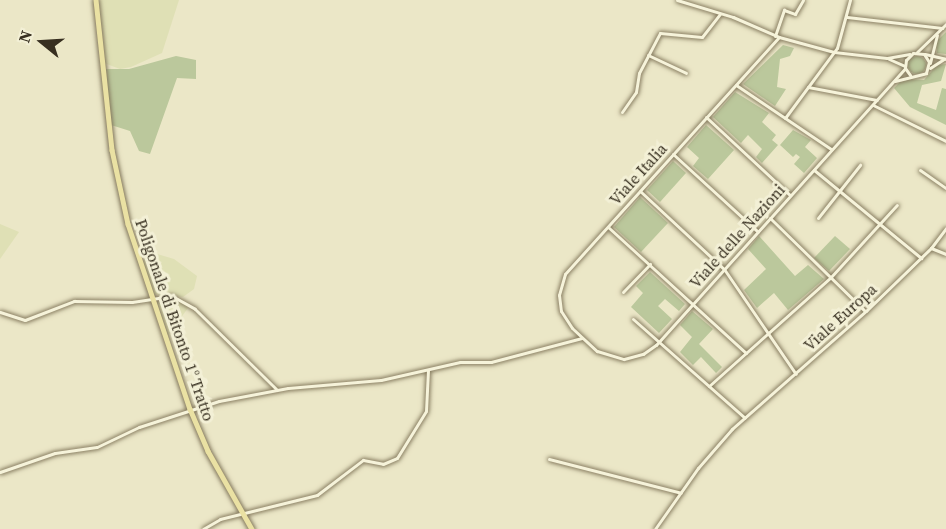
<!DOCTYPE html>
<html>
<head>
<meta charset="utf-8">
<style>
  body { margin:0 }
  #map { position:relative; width:946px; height:529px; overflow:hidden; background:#ebe7c7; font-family:"Source Serif 4",serif }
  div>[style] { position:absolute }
  .farmland>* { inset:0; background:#dfe0b5 }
  .green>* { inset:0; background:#bbc89c }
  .round { border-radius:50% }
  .roads { filter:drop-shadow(0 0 2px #857a5e) drop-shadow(0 0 2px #857a5e) }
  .minor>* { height:3px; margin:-1.5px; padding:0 1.5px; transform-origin:1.5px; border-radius:1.5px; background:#f6f3da }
  .major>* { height:4.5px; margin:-2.25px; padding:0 2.25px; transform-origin:2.25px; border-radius:2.25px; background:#eae1a3 }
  span { translate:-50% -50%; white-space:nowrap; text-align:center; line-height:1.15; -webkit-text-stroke:6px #f3f0d6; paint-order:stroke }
  .street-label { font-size:16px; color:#372f20 }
  .north { position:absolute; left:12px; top:12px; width:60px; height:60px; -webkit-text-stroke:4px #f3f0d6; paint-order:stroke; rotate:288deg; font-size:16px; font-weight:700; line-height:24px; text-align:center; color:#372f20 }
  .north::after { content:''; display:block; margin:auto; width:21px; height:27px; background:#372f20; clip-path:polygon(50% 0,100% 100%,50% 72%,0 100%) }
</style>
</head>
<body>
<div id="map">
  <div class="farmland">
    <i style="clip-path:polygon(99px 0,179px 0,162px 53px,131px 67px,120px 69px,104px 63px)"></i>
    <i style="clip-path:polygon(0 224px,19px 232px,0 259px)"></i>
    <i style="clip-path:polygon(147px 251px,174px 259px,197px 276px,194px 289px,183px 297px,153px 294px,143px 263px)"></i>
    <i style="clip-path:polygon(169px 297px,183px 300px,188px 308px,167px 337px,156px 302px)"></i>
  </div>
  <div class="green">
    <i style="clip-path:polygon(946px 32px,946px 54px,937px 53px,936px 42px)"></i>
    <i style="clip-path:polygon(783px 45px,794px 48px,790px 56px,780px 59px,777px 87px,786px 89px,775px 106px,743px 84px)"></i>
    <i class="round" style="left:908px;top:56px;width:18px;height:18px"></i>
    <i style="clip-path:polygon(176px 56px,196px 60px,196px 79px,177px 78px,150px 154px,139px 151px,130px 131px,111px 125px,106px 69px,129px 69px)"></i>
    <i style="clip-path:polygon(946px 64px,941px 81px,922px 85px,917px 103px,936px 110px,942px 88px,946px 89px,946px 125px,910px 107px,894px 88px,903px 79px,924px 80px,937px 65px)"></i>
    <i style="clip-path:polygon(735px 92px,769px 113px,762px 122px,776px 135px,772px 140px,778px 145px,762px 163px,756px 157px,762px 149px,748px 135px,741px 143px,713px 117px)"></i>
    <i style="clip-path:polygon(706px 125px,734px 150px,708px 179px,693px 166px,699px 158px,687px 147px)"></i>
    <i style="clip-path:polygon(793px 130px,811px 140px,805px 147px,817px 158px,804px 173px,794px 164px,800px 157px,796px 154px,793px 157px,780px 145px)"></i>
    <i style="clip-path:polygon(673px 161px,686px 173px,660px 202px,647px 190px)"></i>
    <i style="clip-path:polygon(640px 197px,668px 223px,641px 252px,614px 227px)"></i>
    <i style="clip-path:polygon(759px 236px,795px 276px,808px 265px,824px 279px,788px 310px,774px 293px,757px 308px,744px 290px,766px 269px,748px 249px)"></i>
    <i style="clip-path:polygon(835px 236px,850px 249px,829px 271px,814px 258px)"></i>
    <i style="clip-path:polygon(650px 272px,685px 304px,679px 311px,665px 299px,658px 306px,672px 319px,659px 333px,631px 307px,643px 293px,636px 286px)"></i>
    <i style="clip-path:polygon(692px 311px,713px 329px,699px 344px,722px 367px,716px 373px,701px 357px,693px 365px,680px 352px,692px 337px,680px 325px)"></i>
  </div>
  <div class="roads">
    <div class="minor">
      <i style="left:677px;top:0;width:59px;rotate:16.9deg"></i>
      <i style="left:733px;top:17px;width:50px;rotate:23.5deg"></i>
      <i style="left:779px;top:37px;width:57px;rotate:15.3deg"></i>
      <i style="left:834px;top:52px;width:53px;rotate:6.5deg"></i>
      <i style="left:887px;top:58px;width:23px;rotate:-10deg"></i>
      <i style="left:847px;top:17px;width:96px;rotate:6.6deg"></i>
      <i style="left:775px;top:36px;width:28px;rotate:-71deg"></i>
      <i style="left:784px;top:10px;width:12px;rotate:20deg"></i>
      <i style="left:795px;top:14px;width:16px;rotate:-60deg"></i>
      <i style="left:779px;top:37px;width:319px;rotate:132.1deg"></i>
      <i style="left:565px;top:274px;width:22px;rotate:106deg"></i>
      <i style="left:559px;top:295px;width:16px;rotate:83deg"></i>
      <i style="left:561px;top:311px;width:20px;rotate:57deg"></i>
      <i style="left:572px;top:328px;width:34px;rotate:43deg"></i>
      <i style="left:597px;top:351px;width:28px;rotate:17deg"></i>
      <i style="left:624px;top:359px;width:20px;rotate:-15deg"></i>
      <i style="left:643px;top:354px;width:16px;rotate:-35deg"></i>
      <i style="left:656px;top:345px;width:372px;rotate:-48deg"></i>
      <i style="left:917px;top:52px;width:40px;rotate:-44deg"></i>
      <i style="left:925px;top:54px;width:22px;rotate:13deg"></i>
      <i style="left:648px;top:55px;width:42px;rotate:25.3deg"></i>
      <i style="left:889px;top:59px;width:17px;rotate:24deg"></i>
      <i style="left:930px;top:63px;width:29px;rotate:-76deg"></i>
      <i style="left:930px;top:68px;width:17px;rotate:-33deg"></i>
      <i style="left:895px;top:81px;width:32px;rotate:-14deg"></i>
      <i style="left:926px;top:73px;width:11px;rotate:-75deg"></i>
      <i style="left:929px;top:62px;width:9px;rotate:-122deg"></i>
      <i style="left:924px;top:54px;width:11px;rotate:-175deg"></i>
      <i style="left:913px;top:53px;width:10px;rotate:135deg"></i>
      <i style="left:906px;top:60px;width:8px;rotate:97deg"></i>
      <i style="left:905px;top:68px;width:9px;rotate:54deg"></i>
      <i style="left:736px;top:85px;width:115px;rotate:34deg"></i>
      <i style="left:808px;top:87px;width:70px;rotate:10.7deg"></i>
      <i style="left:873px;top:105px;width:81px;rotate:26.3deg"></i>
      <i style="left:622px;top:112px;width:24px;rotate:-55deg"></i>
      <i style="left:636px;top:92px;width:19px;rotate:-81deg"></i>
      <i style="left:639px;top:73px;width:45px;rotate:-62.3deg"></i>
      <i style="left:660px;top:33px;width:42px;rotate:5.4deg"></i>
      <i style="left:702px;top:37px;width:29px;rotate:-52deg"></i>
      <i style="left:706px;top:117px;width:115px;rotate:42.9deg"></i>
      <i style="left:785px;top:118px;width:87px;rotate:-53.4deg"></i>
      <i style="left:837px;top:48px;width:50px;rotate:-74.8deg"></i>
      <i style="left:673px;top:154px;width:115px;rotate:42.5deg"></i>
      <i style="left:814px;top:170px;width:139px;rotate:39.4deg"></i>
      <i style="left:920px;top:170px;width:32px;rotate:35deg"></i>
      <i style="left:640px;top:191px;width:115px;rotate:42.9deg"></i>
      <i style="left:724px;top:269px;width:127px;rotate:55.6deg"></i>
      <i style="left:770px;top:218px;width:133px;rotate:44.4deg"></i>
      <i style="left:818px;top:218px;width:68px;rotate:-51.6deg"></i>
      <i style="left:608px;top:227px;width:187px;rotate:42.4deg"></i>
      <i style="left:931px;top:248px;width:16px;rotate:22deg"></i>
      <i style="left:623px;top:292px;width:39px;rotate:-46deg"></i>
      <i style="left:0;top:312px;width:26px;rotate:18deg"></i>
      <i style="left:25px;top:320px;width:53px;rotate:-21.2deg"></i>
      <i style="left:74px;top:301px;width:58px;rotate:1deg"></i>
      <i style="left:132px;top:302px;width:40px;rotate:-8.5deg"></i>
      <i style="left:172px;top:296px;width:26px;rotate:29deg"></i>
      <i style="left:195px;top:309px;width:115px;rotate:44.6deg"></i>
      <i style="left:633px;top:319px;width:149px;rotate:41.5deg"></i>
      <i style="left:709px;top:386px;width:162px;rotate:-41.8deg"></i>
      <i style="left:830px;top:278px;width:99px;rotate:-47.5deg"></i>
      <i style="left:549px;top:459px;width:136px;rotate:14.4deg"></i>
      <i style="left:0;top:472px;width:58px;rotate:-19.1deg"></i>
      <i style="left:55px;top:453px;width:42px;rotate:-8.1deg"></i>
      <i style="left:97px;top:447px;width:47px;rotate:-25.5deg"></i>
      <i style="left:139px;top:427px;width:84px;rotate:-18deg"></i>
      <i style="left:219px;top:401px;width:70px;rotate:-10.7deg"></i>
      <i style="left:288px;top:388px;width:93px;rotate:-4.9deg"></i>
      <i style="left:381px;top:380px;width:81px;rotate:-12.8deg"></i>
      <i style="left:460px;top:362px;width:31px"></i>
      <i style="left:491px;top:362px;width:94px;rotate:-14.8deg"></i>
      <i style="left:203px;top:529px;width:20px;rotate:-30deg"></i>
      <i style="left:220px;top:519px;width:100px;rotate:-13.9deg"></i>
      <i style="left:317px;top:495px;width:58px;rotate:-37.3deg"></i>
      <i style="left:363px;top:460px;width:20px;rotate:11deg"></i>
      <i style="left:383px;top:464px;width:15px;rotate:-23deg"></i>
      <i style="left:397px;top:458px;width:55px;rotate:-58.3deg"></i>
      <i style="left:426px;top:411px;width:41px;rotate:-87.2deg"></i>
      <i style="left:655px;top:529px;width:75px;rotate:-54.8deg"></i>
      <i style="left:698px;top:468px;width:52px;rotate:-48.9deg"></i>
      <i style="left:732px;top:429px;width:179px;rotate:-41.4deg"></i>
      <i style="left:866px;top:311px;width:91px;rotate:-44.1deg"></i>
      <i style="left:931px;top:248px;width:25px;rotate:-53deg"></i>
    </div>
    <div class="major">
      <i style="left:96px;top:0;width:151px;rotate:83.9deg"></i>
      <i style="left:112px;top:150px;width:76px;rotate:77.8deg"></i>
      <i style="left:128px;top:224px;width:195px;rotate:71.5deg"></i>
      <i style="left:190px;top:409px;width:46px;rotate:66.8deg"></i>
      <i style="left:208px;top:451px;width:90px;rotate:60.6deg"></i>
    </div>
  </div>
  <div class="street-label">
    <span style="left:638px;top:174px;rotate:-48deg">Viale Italia</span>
    <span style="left:737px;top:236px;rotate:-48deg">Viale delle Nazioni</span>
    <span style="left:840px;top:317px;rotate:-42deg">Viale Europa</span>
    <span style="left:175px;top:320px;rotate:71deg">Poligonale di Bitonto 1° Tratto</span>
  </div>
  <div class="north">N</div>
</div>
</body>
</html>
